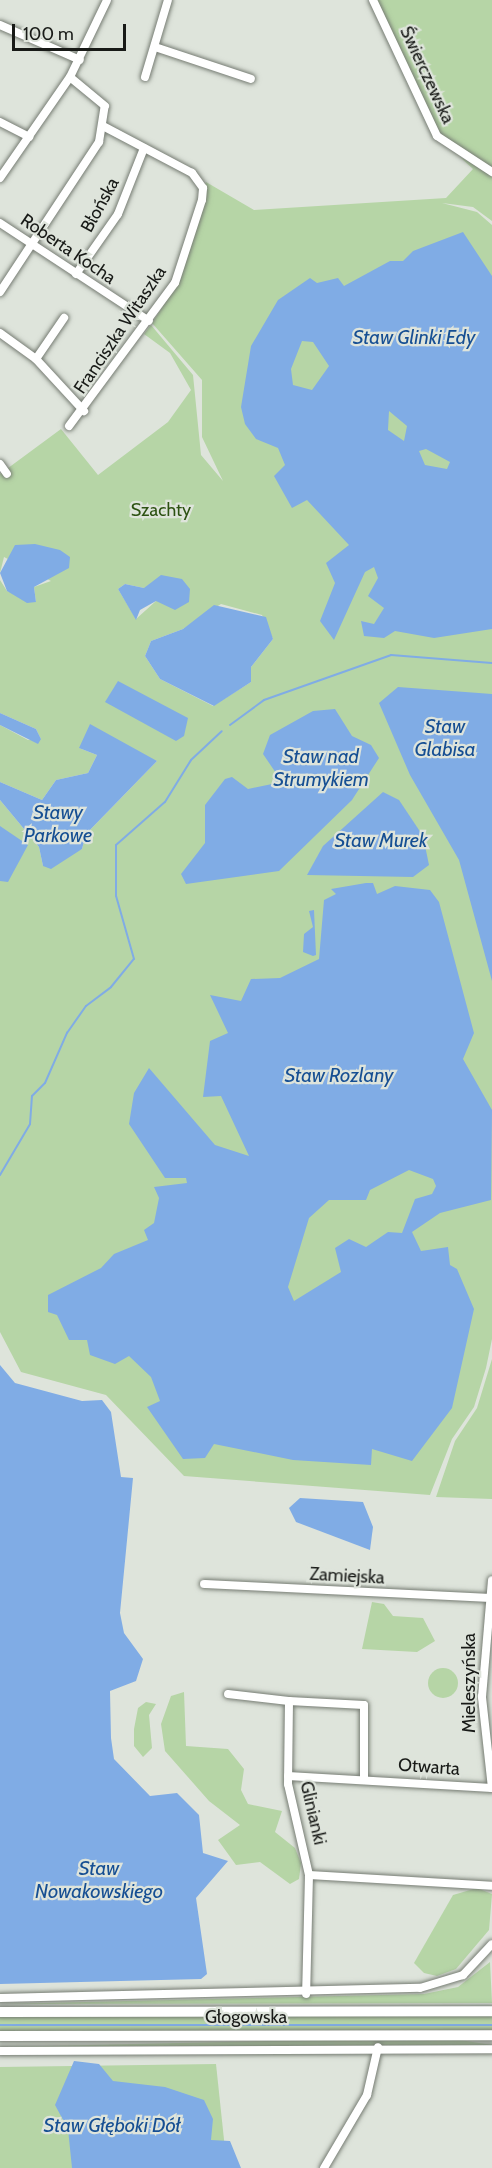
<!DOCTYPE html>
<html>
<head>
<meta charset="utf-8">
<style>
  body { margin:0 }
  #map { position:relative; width:492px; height:2168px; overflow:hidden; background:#dee4db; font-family:Cabin,sans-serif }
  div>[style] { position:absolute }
  .green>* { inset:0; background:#b6d5a6 }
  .round { border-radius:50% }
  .water>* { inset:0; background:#80ace5 }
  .stream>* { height:2px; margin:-1px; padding:0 1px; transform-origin:1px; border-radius:1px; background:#80ace5 }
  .roads { filter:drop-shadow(0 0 2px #767c73) drop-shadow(0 0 2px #767c73) }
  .minor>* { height:8px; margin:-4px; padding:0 4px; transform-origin:4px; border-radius:4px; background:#fff }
  .major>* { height:10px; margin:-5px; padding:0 5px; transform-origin:5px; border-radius:5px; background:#fff }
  span { translate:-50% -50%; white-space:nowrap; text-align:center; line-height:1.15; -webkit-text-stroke:4.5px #dee4db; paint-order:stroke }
  .street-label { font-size:18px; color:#181a17 }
  .park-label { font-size:18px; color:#2d5213 }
  .water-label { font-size:20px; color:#164f93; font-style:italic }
  .scale { position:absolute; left:12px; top:24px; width:114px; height:27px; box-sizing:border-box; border:3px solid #181a17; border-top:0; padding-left:8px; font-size:18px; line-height:21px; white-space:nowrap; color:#181a17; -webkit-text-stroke:4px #dee4db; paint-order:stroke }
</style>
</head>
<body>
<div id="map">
  <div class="green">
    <i style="clip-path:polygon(377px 0,492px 0,492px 168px,443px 141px)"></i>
    <i style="clip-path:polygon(evenodd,460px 157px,492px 174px,492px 221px,473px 207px,442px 203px,477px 212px,492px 225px,492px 1339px,486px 1368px,474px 1407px,452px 1439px,430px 1495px,184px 1476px,106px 1395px,21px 1372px,0 1332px,0 800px,39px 847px,43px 866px,82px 849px,86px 834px,157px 761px,79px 748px,97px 755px,88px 773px,56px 780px,42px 800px,0 782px,0 725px,28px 740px,41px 739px,36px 729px,0 713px,0 580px,7px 591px,36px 602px,34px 587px,51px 581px,4px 557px,0 573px,0 474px,61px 429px,98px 475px,168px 422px,191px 390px,170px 353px,144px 334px,151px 325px,193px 375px,201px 455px,223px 481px,202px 437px,202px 380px,152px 323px,167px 300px,206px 182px,254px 210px,446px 198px,473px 169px,460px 157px,125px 584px,144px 588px,156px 601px,136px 619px,118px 589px,125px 584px,460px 157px,221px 604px,262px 615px,273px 639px,251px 667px,251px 682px,213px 706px,160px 679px,145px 656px,151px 641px,183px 629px,221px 604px)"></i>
    <i style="clip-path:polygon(492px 1359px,492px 1499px,436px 1497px,455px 1441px,477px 1408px)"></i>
    <i style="clip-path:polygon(372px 1602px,384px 1604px,393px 1616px,423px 1618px,435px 1641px,417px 1652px,362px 1649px)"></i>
    <i class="round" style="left:428px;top:1668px;width:30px;height:30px"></i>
    <i style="clip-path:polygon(184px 1692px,186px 1746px,228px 1749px,244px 1769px,241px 1790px,248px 1804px,282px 1811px,275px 1832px,295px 1848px,301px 1863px,299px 1879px,290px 1884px,260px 1862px,236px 1865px,218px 1840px,240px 1825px,209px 1801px,165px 1751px,161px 1724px,171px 1696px)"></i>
    <i style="clip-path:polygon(146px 1702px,156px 1704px,149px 1715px,152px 1748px,143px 1757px,134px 1746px,134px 1729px,138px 1708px)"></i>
    <i style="clip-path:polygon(477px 1888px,492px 1894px,489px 1930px,456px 1969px,437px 1976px,424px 1973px,414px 1963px,453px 1895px)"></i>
    <i style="clip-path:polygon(490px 1962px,492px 2003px,0 2004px,424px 1994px,458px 1987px)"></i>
    <i style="clip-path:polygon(450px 2014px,492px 2016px,492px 2030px,0 2031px,0 2017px)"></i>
    <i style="clip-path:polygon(356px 2039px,460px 2040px,492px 2045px,0 2047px)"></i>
    <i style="clip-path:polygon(216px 2064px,227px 2168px,0 2168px,0 2067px)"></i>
  </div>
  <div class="water">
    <i style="clip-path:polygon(evenodd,463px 232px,492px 276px,492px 629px,434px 638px,395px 631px,384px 638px,364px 636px,361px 621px,374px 624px,384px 608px,368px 596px,378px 578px,374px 567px,365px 572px,334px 640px,320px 621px,335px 583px,326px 563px,349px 545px,307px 500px,292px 508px,274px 476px,285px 465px,278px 448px,256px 439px,245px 424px,241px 407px,251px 346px,278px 300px,310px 278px,317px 283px,338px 278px,344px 286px,390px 261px,403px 261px,413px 251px,463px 232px,302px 341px,313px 342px,329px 366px,312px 390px,293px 385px,291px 369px,302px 341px,463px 232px,389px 411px,407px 426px,404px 441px,388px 430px,389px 411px,463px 232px,426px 449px,450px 462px,447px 469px,425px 465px,419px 451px,426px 449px)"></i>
    <i style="clip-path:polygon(35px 544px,60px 550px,70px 557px,69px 568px,34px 587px,36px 602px,27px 603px,7px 591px,0 573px,15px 545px)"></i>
    <i style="clip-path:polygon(161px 575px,182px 579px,190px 589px,189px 602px,175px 610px,156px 601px,140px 610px,136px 620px,118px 589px,125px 584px,144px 588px)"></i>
    <i style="clip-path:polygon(214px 605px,266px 617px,273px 639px,251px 667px,251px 682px,214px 706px,160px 679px,145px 656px,151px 641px,183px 629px)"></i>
    <i style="clip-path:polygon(118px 681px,188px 718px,184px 736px,176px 741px,105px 702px)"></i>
    <i style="clip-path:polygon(398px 687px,492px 694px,492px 981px,459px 860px,410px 775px,379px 703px)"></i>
    <i style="clip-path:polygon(335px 709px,352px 736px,371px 745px,379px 758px,352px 800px,279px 871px,186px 884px,181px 874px,205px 843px,205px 805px,225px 779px,232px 777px,248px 789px,272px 784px,278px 776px,263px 754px,270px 735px,313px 711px)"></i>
    <i style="clip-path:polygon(0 713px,36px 729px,41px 739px,38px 744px,0 725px)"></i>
    <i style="clip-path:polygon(90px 724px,157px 761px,86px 834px,82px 849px,51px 869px,43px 866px,39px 847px,0 800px,0 782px,42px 800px,56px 780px,88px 773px,97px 755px,79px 748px)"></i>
    <i style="clip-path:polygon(383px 792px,399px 800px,423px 836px,429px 865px,413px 877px,307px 875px,323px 846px)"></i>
    <i style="clip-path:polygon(0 826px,28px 845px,8px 882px,0 881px)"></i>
    <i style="clip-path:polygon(evenodd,366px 883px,373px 883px,377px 894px,395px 886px,430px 890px,439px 902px,474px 1033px,463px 1059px,492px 1110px,491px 1200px,440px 1213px,412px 1232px,421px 1251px,448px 1247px,450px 1265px,457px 1269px,474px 1309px,452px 1408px,412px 1461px,372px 1449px,371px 1465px,293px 1460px,214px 1444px,205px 1458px,183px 1459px,147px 1407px,160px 1401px,151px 1377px,129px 1356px,115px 1364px,90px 1355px,87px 1340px,69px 1340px,57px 1315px,48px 1312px,48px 1295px,101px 1268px,114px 1254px,148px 1240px,144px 1230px,154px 1223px,159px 1198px,154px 1187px,187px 1183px,186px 1178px,165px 1178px,129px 1124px,134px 1093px,149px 1068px,215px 1145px,249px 1156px,221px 1096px,203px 1097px,210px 1041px,228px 1033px,210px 995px,241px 1001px,251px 979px,280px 978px,319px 959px,324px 900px,336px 894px,331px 889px,366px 883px,409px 1170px,433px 1179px,436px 1186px,432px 1194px,415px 1199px,402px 1233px,388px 1232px,366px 1247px,349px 1239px,335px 1248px,341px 1272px,294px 1301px,288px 1287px,309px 1218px,329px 1200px,366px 1200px,370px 1190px,409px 1170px)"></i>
    <i style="clip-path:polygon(314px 910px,316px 955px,313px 956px,303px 952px,304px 934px,313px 927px,309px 911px)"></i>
    <i style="clip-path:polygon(0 1365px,15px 1383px,82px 1401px,102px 1400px,111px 1412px,121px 1477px,133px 1478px,120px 1613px,124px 1633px,143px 1659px,136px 1681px,110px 1691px,111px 1738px,114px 1759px,150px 1796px,177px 1793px,199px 1815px,203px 1853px,228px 1861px,196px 1898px,207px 1974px,201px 1979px,0 1984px)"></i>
    <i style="clip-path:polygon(300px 1498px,363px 1502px,373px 1527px,370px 1550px,296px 1522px,289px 1508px)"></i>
    <i style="clip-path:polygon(74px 2061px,99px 2064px,113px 2081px,165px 2087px,204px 2100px,213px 2119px,211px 2140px,230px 2141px,241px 2168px,72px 2168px,68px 2129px,55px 2105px)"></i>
  </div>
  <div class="stream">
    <i style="left:230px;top:725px;width:42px;rotate:-36.3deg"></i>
    <i style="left:264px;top:700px;width:135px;rotate:-19.5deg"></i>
    <i style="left:391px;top:655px;width:101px;rotate:4.5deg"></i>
    <i style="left:0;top:1175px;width:59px;rotate:-59.5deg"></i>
    <i style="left:30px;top:1124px;width:28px;rotate:-86deg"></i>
    <i style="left:32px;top:1096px;width:18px;rotate:-45deg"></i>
    <i style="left:45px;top:1083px;width:55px;rotate:-66.3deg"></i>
    <i style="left:67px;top:1033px;width:33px;rotate:-55deg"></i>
    <i style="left:86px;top:1006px;width:31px;rotate:-37deg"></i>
    <i style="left:111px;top:987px;width:36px;rotate:-51deg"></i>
    <i style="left:134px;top:959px;width:66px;rotate:-105.9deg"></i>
    <i style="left:116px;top:896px;width:51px;rotate:-90deg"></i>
    <i style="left:116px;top:845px;width:65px;rotate:-41.3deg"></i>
    <i style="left:165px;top:802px;width:49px;rotate:-58.2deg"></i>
    <i style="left:191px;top:760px;width:42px;rotate:-43.1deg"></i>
    <i style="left:0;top:2025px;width:492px"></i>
  </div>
  <div class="roads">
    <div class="minor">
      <i style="left:373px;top:0;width:150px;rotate:64.8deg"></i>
      <i style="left:437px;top:136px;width:66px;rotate:33.2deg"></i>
      <i style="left:0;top:25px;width:87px;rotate:23.6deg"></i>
      <i style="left:155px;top:47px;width:101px;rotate:18.4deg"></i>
      <i style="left:145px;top:77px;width:80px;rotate:-73.4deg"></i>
      <i style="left:0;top:122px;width:33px;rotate:27deg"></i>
      <i style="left:0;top:178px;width:123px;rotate:-55.3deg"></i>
      <i style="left:70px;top:77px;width:85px;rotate:-64.3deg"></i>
      <i style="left:0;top:223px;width:178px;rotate:33.3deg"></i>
      <i style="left:76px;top:274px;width:73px;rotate:-55deg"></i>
      <i style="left:118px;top:214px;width:71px;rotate:-68.5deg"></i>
      <i style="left:0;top:292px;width:180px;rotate:-56.6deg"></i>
      <i style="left:99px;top:142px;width:36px;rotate:-81deg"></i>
      <i style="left:105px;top:106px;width:45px;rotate:-140.4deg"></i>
      <i style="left:0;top:333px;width:44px;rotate:35.8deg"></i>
      <i style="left:36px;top:359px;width:71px;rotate:47.3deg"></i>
      <i style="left:36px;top:359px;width:50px;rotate:-55.7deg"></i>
      <i style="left:69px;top:426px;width:178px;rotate:-53.5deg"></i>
      <i style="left:175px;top:283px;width:87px;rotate:-72deg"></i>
      <i style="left:202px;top:200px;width:12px;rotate:-85deg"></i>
      <i style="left:203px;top:188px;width:19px;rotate:-126deg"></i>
      <i style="left:192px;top:173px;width:101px;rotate:-152.2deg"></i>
      <i style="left:0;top:464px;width:12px;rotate:55deg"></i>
      <i style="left:204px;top:1584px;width:283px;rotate:2.8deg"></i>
      <i style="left:228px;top:1694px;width:61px;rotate:6.5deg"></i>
      <i style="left:289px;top:1701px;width:83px;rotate:90.7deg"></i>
      <i style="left:288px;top:1784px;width:93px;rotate:77deg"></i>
      <i style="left:309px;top:1875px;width:119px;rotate:91.4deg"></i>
      <i style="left:289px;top:1701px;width:75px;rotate:3.1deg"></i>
      <i style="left:364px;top:1705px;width:74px;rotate:90deg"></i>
      <i style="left:288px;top:1776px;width:204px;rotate:3.4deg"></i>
      <i style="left:492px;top:1788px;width:92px;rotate:-96.3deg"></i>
      <i style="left:482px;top:1697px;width:117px;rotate:-85.1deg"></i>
      <i style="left:309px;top:1875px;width:183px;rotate:3.4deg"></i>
      <i style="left:0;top:1998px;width:420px;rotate:-1.4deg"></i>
      <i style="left:420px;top:1988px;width:45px;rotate:-16.8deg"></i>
      <i style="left:463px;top:1975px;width:42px;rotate:-46.9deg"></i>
      <i style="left:0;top:2051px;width:492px;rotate:-0.2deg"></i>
      <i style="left:324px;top:2168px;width:85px;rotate:-59.5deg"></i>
      <i style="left:367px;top:2095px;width:49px;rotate:-77.1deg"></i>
    </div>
    <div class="major">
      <i style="left:0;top:2012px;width:492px;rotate:-0.1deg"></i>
      <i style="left:0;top:2036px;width:492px;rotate:-0.1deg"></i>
    </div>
  </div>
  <div class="street-label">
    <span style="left:427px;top:75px;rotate:65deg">Świerczewska</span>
    <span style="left:100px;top:205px;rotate:-61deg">Błońska</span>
    <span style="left:68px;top:249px;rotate:34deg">Roberta Kocha</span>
    <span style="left:120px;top:330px;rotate:-56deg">Franciszka Witaszka</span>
    <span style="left:347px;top:1576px;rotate:3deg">Zamiejska</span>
    <span style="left:469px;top:1683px;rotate:-90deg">Mieleszyńska</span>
    <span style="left:429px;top:1767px;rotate:4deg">Otwarta</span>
    <span style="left:313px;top:1813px;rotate:77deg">Glinianki</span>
    <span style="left:246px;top:2017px">Głogowska</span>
  </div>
  <div class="park-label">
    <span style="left:161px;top:510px">Szachty</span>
  </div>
  <div class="water-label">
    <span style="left:414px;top:337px">Staw Glinki Edy</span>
    <span style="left:445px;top:738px">Staw<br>Glabisa</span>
    <span style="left:321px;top:768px">Staw nad<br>Strumykiem</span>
    <span style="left:58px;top:824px">Stawy<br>Parkowe</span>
    <span style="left:381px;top:840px">Staw Murek</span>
    <span style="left:339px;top:1075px">Staw Rozlany</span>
    <span style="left:99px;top:1880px">Staw<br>Nowakowskiego</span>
    <span style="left:112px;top:2125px">Staw Głęboki Dół</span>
  </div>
  <div class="scale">100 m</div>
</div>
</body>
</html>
